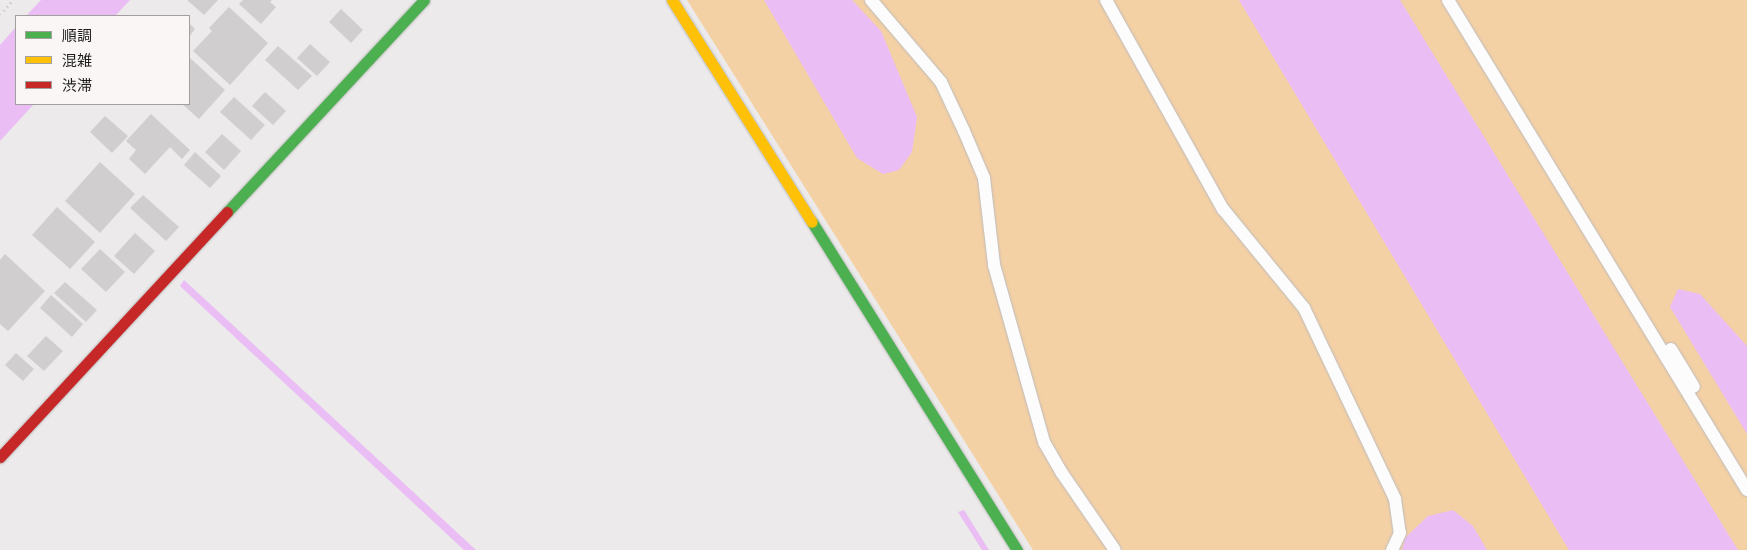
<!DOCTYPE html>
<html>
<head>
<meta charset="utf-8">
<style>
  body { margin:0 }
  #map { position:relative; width:1747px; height:550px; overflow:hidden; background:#eceaea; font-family:"Golos Text","Noto Sans JP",sans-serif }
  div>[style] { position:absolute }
  .green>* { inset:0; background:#f4d0a5 }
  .water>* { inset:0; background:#eabdf5 }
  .building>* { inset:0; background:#d0cece }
  .path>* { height:3px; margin-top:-1.5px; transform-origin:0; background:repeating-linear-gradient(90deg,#cccbcb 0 1px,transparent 0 5px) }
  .roads { filter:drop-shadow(0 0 1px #bdbcbc) drop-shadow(0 0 1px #bdbcbc) }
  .lane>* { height:12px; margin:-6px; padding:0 6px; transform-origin:6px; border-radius:6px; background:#fcfcfc }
  .fast>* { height:11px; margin:-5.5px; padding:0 5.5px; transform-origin:5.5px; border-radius:5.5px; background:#4caf50 }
  .slow>* { height:11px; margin:-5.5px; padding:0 5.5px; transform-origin:5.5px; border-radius:5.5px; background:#ffc107 }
  .jam>* { height:11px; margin:-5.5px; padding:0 5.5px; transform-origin:5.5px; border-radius:5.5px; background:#c62828 }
  span { translate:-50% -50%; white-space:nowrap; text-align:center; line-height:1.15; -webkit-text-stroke:4px #faf6f6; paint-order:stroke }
  .legend { position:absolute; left:15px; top:15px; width:175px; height:90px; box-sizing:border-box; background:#faf6f6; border:1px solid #a29f9f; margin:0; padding:6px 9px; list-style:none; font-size:15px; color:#1d1c1c }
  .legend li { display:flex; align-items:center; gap:10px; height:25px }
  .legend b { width:25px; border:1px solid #a29f9f }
</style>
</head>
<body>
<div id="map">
  <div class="green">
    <i style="clip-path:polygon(687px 0,1747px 0,1747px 550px,1033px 550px)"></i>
  </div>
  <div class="water">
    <i style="clip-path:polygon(41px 0,130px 0,115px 16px,26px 16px)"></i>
    <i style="clip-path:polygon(764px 0,852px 0,881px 31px,917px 117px,912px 152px,899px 170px,883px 174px,857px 158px)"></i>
    <i style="clip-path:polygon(1239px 0,1400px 0,1738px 550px,1569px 550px)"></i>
    <i style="clip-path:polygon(16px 27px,16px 104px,34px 104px,0 141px,0 45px)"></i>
    <i style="clip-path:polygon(184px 280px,476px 550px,464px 550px,180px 286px)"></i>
    <i style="clip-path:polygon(1678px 289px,1700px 294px,1747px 346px,1747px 434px,1670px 307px)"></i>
    <i style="clip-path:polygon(964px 510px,989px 550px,982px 550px,958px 512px)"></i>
    <i style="clip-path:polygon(1453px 510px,1473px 526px,1487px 550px,1402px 550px,1405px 538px,1428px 516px)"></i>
  </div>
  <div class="building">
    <i style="clip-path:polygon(187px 0,218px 0,204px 15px)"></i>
    <i style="clip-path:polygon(243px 0,272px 0,270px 2px,276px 7px,261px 24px,239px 4px)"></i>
    <i style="clip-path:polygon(229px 7px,268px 43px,230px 85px,193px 51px,212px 31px,209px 28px)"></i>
    <i style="clip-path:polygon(341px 9px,363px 30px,351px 43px,329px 22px)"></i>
    <i style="clip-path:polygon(189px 23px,195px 29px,189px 37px)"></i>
    <i style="clip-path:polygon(310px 44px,330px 62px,317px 76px,297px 58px)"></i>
    <i style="clip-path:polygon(278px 46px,312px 76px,298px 90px,265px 60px)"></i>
    <i style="clip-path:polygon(189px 57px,225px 90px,199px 119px,182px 104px,189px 104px)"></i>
    <i style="clip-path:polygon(265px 92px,286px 111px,273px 125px,252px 106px)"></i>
    <i style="clip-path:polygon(234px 97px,265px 125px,251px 140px,220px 112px)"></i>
    <i style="clip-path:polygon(151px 114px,190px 150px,182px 159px,170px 147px,145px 174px,129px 159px,136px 150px,126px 141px)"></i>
    <i style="clip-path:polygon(105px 116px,128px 136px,112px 153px,90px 132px)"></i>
    <i style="clip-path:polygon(222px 134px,241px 151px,224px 170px,205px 152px)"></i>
    <i style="clip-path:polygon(195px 152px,221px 176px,210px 188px,184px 165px)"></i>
    <i style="clip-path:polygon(100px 162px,135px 194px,100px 233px,65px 201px)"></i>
    <i style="clip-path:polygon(143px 195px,179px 227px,166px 241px,130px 208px)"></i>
    <i style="clip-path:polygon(57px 207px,95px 242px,70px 269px,32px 235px)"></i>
    <i style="clip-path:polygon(135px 233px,155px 251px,134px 274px,114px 256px)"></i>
    <i style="clip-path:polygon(100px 249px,125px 272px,106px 292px,81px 269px)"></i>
    <i style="clip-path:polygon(5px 254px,45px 291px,8px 331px,0 324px,0 260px)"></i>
    <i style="clip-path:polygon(65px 282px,97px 310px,86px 322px,54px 293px)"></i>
    <i style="clip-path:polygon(51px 295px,83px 324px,72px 337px,40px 308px)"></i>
    <i style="clip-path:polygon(46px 336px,63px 351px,44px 371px,27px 356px)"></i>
    <i style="clip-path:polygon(16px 353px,34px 369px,23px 381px,5px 365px)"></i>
  </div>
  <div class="path">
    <i style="left:0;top:14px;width:19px;rotate:-47deg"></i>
  </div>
  <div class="roads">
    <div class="lane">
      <i style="left:871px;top:0;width:108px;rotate:49.5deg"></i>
      <i style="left:941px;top:82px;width:54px;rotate:64.9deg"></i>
      <i style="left:964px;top:131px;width:51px;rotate:66.9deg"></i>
      <i style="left:984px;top:178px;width:88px;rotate:83.4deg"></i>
      <i style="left:994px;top:265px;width:184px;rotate:74.2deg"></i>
      <i style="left:1044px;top:442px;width:36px;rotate:60deg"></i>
      <i style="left:1062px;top:473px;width:93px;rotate:55.5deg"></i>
      <i style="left:1106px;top:0;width:240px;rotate:60.8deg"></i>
      <i style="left:1223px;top:209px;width:128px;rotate:50.7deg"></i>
      <i style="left:1304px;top:308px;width:212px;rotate:64.5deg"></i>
      <i style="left:1395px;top:499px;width:34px;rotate:82deg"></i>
      <i style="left:1400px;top:533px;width:19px;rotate:115deg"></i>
      <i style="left:1448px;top:0;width:574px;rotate:58.61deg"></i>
      <i style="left:1671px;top:349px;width:44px;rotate:58.8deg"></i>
    </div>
    <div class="fast">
      <i style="left:227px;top:212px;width:289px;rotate:-47.1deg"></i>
      <i style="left:812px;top:222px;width:387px;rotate:58deg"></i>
    </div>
    <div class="slow">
      <i style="left:672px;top:0;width:262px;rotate:57.8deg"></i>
    </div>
    <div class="jam">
      <i style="left:0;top:457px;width:334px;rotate:-47.2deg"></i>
    </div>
  </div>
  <ul class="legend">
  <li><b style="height:6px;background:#4caf50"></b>順調</li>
  <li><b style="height:6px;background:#ffc107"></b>混雑</li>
  <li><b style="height:6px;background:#c62828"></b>渋滞</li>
  </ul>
</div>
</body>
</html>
